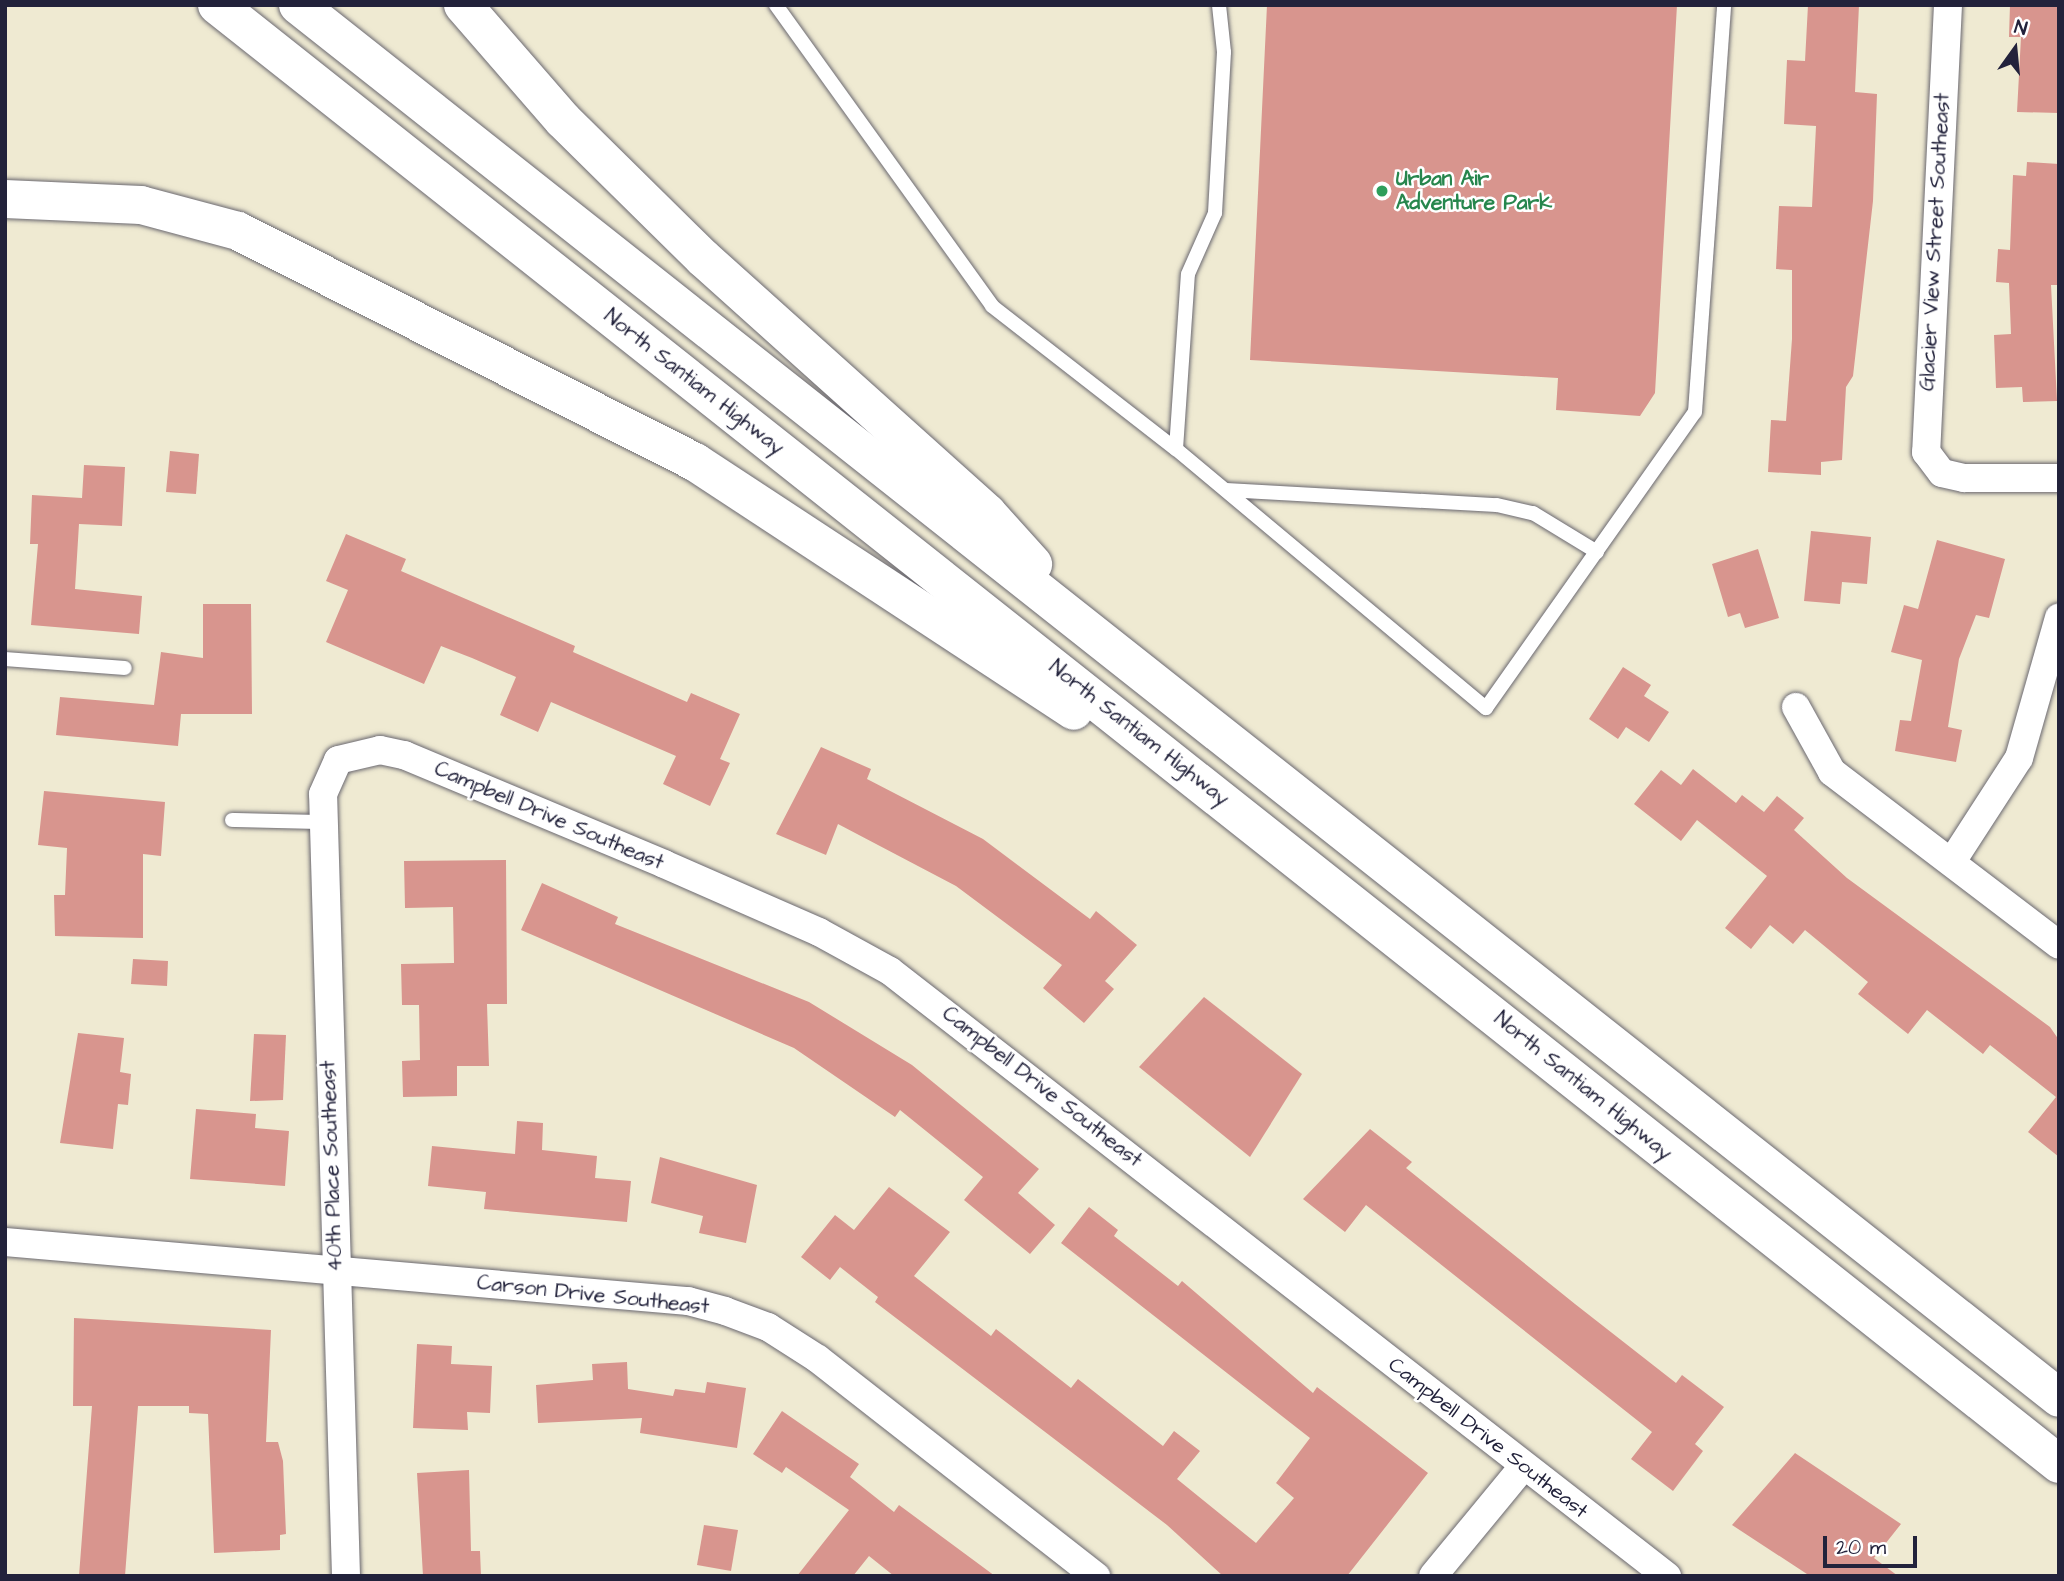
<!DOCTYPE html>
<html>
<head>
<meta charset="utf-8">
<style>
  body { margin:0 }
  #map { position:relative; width:2064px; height:1581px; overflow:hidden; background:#efead2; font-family:"Architects Daughter",sans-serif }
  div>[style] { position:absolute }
  .building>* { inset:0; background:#d8958e }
  .roads { filter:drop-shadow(0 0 2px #6a6870) drop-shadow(0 0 2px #6a6870) }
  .service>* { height:14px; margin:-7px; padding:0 7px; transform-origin:7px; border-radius:7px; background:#fff }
  .minor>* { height:28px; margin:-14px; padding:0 14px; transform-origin:14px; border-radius:14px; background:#fff }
  .motorway>* { height:38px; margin:-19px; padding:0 19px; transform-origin:19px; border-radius:19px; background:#fff }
  .dots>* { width:19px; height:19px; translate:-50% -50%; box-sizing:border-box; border:4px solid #fff; border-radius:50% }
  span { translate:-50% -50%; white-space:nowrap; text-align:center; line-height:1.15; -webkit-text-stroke:5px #fff; paint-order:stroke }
  .leisure-label { font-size:21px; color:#27864d; font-weight:700 }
  .left { translate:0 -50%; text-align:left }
  .street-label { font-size:21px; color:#22223b }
  .frame { position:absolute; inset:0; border:7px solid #22223b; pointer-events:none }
  .north { position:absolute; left:1980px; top:14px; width:70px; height:70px; -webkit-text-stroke:5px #fff; paint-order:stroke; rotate:15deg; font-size:19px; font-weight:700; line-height:28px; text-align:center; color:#22223b }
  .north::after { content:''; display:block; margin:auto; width:24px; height:32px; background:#22223b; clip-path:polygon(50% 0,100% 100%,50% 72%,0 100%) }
  .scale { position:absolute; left:1823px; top:1536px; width:94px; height:32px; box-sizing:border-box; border:4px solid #22223b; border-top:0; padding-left:9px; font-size:21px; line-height:24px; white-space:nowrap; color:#22223b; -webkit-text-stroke:5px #fff; paint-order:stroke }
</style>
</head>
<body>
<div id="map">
  <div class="building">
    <i style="clip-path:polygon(1267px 5px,1677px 5px,1655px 393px,1640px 416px,1556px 410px,1558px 378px,1250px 360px)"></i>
    <i style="clip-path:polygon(1808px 5px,1859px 5px,1855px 92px,1877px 94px,1873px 201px,1853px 376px,1846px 387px,1842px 460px,1821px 462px,1821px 475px,1768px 472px,1771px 420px,1786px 421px,1792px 339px,1792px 270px,1776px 269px,1779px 206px,1812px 207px,1816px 126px,1784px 124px,1787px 60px,1805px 61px)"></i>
    <i style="clip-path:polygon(2010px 5px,2059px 5px,2059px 113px,2017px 112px,2021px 37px,2009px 37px)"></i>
    <i style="clip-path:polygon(2027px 162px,2059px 164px,2059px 285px,2051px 285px,2057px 401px,2023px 402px,2022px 387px,1996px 388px,1994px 335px,2011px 334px,2009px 283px,1996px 282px,1998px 249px,2010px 250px,2013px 175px,2026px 176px)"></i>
    <i style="clip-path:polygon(170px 451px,199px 454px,196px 494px,166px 492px)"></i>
    <i style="clip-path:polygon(84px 465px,125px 467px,122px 526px,79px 524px,75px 589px,142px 596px,139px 634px,31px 625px,38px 544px,30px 544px,32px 495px,82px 498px)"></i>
    <i style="clip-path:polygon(1811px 531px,1871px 537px,1867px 584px,1842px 582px,1840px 604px,1804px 601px)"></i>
    <i style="clip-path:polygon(346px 534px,406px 559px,401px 571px,575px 646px,573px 652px,687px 702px,691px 693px,740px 714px,720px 759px,730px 763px,710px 806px,663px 784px,676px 756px,551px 702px,538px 732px,500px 715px,516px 677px,472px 658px,441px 646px,424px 684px,326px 642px,348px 590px,326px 581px)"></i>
    <i style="clip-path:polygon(1937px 540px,2005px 559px,1989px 618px,1976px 615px,1959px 659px,1948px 727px,1962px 730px,1956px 762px,1895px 751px,1900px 720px,1911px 721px,1922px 660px,1891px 652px,1904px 605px,1918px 609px)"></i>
    <i style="clip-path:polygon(1758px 549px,1779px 618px,1745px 628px,1740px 613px,1728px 617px,1712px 564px)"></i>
    <i style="clip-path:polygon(203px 604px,251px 604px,252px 714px,181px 714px,178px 746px,56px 735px,60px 697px,154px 705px,161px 652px,203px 658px)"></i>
    <i style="clip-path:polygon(1623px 667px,1651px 685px,1644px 696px,1669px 712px,1649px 742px,1626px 727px,1618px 739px,1589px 719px)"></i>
    <i style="clip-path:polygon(821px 747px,871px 769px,867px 779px,983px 839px,1090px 919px,1096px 911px,1137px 945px,1105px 981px,1114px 989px,1084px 1023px,1043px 988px,1062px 965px,956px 886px,838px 824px,826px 855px,776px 834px)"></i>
    <i style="clip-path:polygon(1693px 769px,1736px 803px,1742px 795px,1764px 812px,1777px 796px,1804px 818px,1794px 830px,1847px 878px,2050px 1027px,2059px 1040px,2059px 1157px,2028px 1132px,2056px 1097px,1990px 1045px,1983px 1054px,1927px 1010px,1908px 1034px,1858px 994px,1868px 982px,1805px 930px,1793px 944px,1770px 925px,1751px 949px,1725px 928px,1767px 876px,1697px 820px,1681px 841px,1634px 804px,1661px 770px,1681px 785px)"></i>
    <i style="clip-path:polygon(44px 791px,165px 802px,161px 856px,143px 854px,143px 938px,55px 936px,54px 895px,65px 895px,67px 848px,38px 845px)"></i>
    <i style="clip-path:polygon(506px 860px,507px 1004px,487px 1004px,489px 1066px,457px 1066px,457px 1096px,403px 1097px,402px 1061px,420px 1060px,419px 1005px,402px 1005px,401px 964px,454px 963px,453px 907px,405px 908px,404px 861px)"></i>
    <i style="clip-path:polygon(542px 883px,618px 917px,615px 924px,809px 1002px,912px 1065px,1039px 1169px,1018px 1193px,1055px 1225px,1030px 1254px,964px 1200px,983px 1177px,900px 1110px,895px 1117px,794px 1048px,521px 930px)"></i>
    <i style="clip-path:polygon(133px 959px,168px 961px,167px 986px,131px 984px)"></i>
    <i style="clip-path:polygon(1204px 997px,1302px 1074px,1250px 1157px,1139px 1067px)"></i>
    <i style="clip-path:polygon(78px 1033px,124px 1038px,120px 1072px,131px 1074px,128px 1105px,118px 1104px,113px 1149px,60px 1143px)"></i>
    <i style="clip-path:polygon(254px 1034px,286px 1035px,283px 1100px,250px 1101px)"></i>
    <i style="clip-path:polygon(196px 1109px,256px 1114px,255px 1128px,289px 1131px,285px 1186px,190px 1179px)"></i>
    <i style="clip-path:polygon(517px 1121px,543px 1123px,542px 1150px,597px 1156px,595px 1178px,631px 1181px,627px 1222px,484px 1209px,486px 1192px,428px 1186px,432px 1146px,515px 1154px)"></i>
    <i style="clip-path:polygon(1370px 1129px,1412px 1162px,1406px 1168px,1575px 1304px,1676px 1383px,1682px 1375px,1724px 1407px,1695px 1444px,1703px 1451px,1673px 1491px,1631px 1459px,1652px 1432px,1366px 1205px,1345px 1232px,1303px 1199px)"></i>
    <i style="clip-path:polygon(660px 1157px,757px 1185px,746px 1243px,699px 1233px,703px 1216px,651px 1203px)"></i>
    <i style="clip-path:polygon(889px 1187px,950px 1232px,914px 1276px,991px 1336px,996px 1329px,1071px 1388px,1078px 1379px,1163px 1446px,1174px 1431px,1200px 1451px,1177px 1479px,1256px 1543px,1294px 1498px,1276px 1483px,1310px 1438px,1061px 1243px,1089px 1207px,1118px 1230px,1114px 1236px,1178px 1286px,1182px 1281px,1313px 1393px,1317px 1387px,1428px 1473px,1347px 1576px,1223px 1576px,1167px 1525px,875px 1302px,878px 1297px,840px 1267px,830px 1280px,801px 1257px,835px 1215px,854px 1230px)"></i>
    <i style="clip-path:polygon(74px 1318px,271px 1330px,266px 1442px,278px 1442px,283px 1461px,286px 1534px,280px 1535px,280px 1550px,214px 1553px,208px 1414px,189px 1413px,189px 1406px,138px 1406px,125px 1576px,79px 1576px,92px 1406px,73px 1406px)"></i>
    <i style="clip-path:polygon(417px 1344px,452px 1346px,451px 1364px,492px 1366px,490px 1413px,467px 1412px,468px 1430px,413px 1428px)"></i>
    <i style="clip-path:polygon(627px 1362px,628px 1389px,673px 1396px,675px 1389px,705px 1393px,707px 1382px,746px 1388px,737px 1448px,640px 1433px,642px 1418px,538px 1423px,536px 1385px,593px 1380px,592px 1364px)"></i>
    <i style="clip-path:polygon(782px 1411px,859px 1464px,850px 1477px,894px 1512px,899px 1505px,995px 1576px,894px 1576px,869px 1556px,853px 1576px,797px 1576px,849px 1510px,786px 1467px,782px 1473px,753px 1454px)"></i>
    <i style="clip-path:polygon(1795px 1453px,1901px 1524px,1874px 1558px,1898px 1576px,1810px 1576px,1732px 1525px)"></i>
    <i style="clip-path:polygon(469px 1470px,471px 1551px,480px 1551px,481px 1576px,423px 1576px,417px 1473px)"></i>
    <i style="clip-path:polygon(704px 1525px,738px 1530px,731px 1571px,697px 1565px)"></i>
  </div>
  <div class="roads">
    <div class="service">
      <i style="left:776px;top:5px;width:370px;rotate:54.3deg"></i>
      <i style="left:992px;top:306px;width:233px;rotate:37.9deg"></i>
      <i style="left:1176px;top:449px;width:404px;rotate:39.9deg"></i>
      <i style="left:1486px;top:708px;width:362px;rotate:-54.8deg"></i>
      <i style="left:1695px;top:412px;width:408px;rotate:-85.9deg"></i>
      <i style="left:1176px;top:449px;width:175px;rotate:-86.1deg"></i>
      <i style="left:1188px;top:274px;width:67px;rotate:-66.1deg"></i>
      <i style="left:1215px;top:213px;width:161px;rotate:-86.8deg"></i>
      <i style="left:1224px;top:52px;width:47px;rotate:-96.1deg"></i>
      <i style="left:1226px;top:490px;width:271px;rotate:3.2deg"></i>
      <i style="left:1497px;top:505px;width:37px;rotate:13deg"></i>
      <i style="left:1533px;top:513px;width:75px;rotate:31.4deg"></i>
      <i style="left:5px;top:659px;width:120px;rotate:4.3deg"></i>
      <i style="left:232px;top:820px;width:90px;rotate:1.3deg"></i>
    </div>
    <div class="minor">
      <i style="left:1948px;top:5px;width:448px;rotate:92.8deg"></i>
      <i style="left:1926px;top:452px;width:26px;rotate:53deg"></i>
      <i style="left:1942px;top:473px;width:23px;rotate:13deg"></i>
      <i style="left:1964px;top:478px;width:95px"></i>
      <i style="left:1796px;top:707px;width:74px;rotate:61deg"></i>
      <i style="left:1832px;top:772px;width:285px;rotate:37.3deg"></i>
      <i style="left:1953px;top:860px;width:121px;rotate:-57.1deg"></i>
      <i style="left:2019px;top:758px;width:146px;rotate:-74.1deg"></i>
      <i style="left:5px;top:1242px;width:686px;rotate:4.94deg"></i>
      <i style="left:688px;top:1301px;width:38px;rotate:15deg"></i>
      <i style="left:725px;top:1311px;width:46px;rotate:20.4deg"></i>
      <i style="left:768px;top:1327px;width:59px;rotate:32.6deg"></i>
      <i style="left:818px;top:1359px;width:353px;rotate:38deg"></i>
      <i style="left:346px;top:1576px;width:782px;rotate:-91.68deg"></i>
      <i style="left:323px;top:794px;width:37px;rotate:-66deg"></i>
      <i style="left:338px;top:760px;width:43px;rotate:-13.4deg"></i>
      <i style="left:380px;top:750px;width:25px;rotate:12deg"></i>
      <i style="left:404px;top:755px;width:282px;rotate:22.7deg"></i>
      <i style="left:664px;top:864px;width:169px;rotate:23.7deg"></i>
      <i style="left:819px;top:932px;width:81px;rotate:28.8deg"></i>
      <i style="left:890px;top:971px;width:985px;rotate:37.91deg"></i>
      <i style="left:1433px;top:1576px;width:141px;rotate:-50.5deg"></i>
    </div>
    <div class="motorway">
      <i style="left:217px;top:5px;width:2350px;rotate:38.38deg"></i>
      <i style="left:298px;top:5px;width:2245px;rotate:38.34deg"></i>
      <i style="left:463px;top:5px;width:152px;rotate:49deg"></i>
      <i style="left:563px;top:120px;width:197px;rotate:44.6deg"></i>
      <i style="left:703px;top:258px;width:382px;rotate:41.9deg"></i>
      <i style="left:987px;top:513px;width:69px;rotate:48deg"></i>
      <i style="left:5px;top:199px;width:136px;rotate:2.5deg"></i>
      <i style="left:141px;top:205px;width:100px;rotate:15deg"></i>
      <i style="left:238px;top:231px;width:512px;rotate:26.82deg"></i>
      <i style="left:695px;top:462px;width:453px;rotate:33.3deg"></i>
    </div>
  </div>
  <div class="dots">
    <i style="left:1382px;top:191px;background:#2e9e5b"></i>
  </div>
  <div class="leisure-label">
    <span class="left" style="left:1396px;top:191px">Urban Air<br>Adventure Park</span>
  </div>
  <div class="street-label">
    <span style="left:1935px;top:242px;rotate:-87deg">Glacier View Street Southeast</span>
    <span style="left:694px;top:382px;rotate:38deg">North Santiam Highway</span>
    <span style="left:1139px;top:733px;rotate:38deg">North Santiam Highway</span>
    <span style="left:549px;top:816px;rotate:23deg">Campbell Drive Southeast</span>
    <span style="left:1583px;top:1086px;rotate:39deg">North Santiam Highway</span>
    <span style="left:1042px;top:1087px;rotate:38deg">Campbell Drive Southeast</span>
    <span style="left:332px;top:1166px;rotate:-92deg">40th Place Southeast</span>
    <span style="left:593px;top:1295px;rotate:6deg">Carson Drive Southeast</span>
    <span style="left:1488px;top:1438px;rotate:38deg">Campbell Drive Southeast</span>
  </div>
  <div class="frame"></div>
  <div class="north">N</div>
  <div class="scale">20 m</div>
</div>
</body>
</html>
